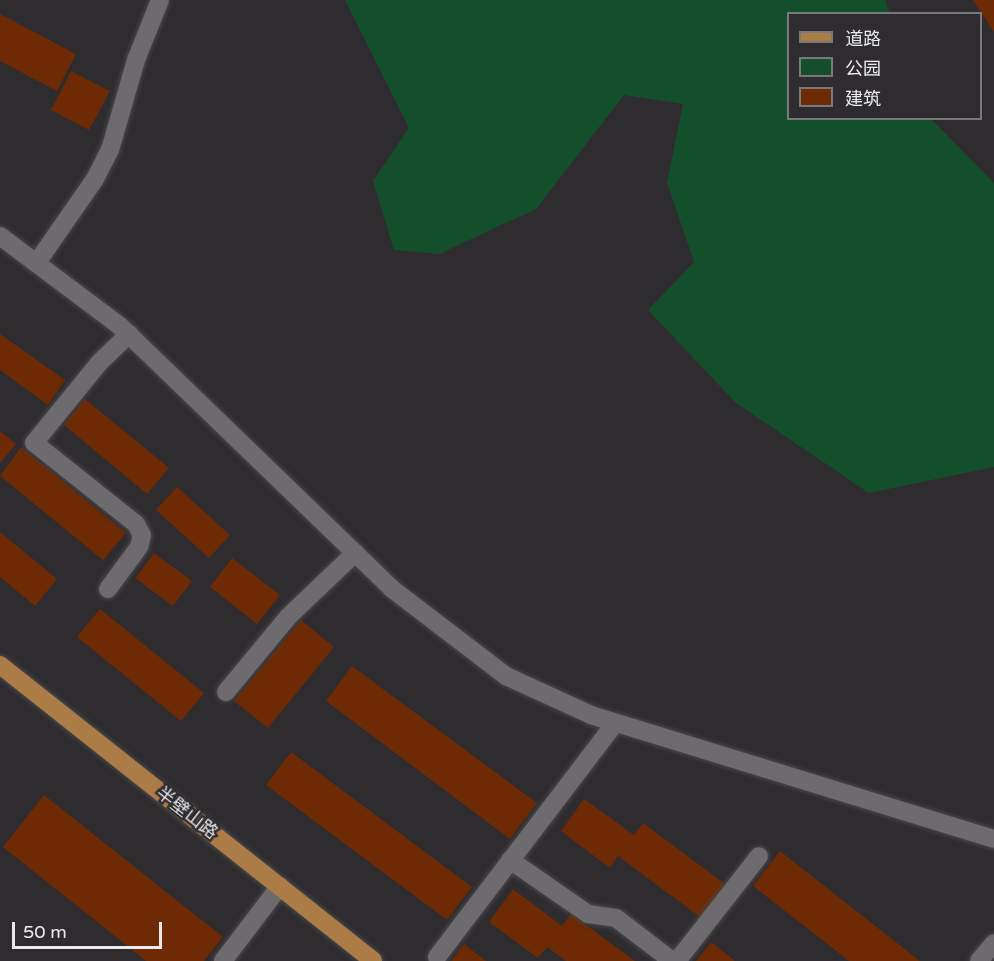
<!DOCTYPE html>
<html>
<head>
<meta charset="utf-8">
<style>
  body { margin:0 }
  #map { position:relative; width:994px; height:961px; overflow:hidden; background:#2e2c2f; font-family:"Varela Round","Noto Sans SC",sans-serif }
  div>[style] { position:absolute }
  .green>* { inset:0; background:#144f2c }
  .building>* { inset:0; background:#6d2a04 }
  .roads { filter:drop-shadow(0 0 2px #49484a) drop-shadow(0 0 2px #49484a) }
  .minor>* { height:18px; margin:-9px; padding:0 9px; transform-origin:9px; border-radius:9px; background:#6d6b6e }
  .major>* { height:18px; margin:-9px; padding:0 9px; transform-origin:9px; border-radius:9px; background:#ab7c45 }
  span { translate:-50% -50%; white-space:nowrap; text-align:center; line-height:1.15; -webkit-text-stroke:5px #2e2c2f; paint-order:stroke }
  .street-label { font-size:18px; color:#eae9eb }
  .legend { position:absolute; left:787px; top:12px; width:195px; height:108px; box-sizing:border-box; background:#2e2c2f; border:2px solid #79787a; margin:0; padding:8px 10px; list-style:none; font-size:18px; color:#eae9eb }
  .legend li { display:flex; align-items:center; gap:12px; height:30px }
  .legend b { width:30px; border:2px solid #79787a }
  .scale { position:absolute; left:12px; top:922px; width:150px; height:27px; box-sizing:border-box; border:3px solid #eae9eb; border-top:0; padding-left:8px; font-size:18px; line-height:21px; white-space:nowrap; color:#eae9eb; -webkit-text-stroke:4px #2e2c2f; paint-order:stroke }
</style>
</head>
<body>
<div id="map">
  <div class="green">
    <i style="clip-path:polygon(345px 0,885px 0,890px 13px,788px 14px,788px 118px,931px 119px,994px 183px,994px 467px,869px 493px,736px 403px,648px 310px,694px 262px,667px 183px,683px 104px,624px 95px,536px 209px,439px 254px,394px 250px,373px 181px,409px 128px)"></i>
  </div>
  <div class="building">
    <i style="clip-path:polygon(973px 0,994px 0,994px 32px)"></i>
    <i style="clip-path:polygon(0 14px,76px 54px,57px 91px,0 61px)"></i>
    <i style="clip-path:polygon(71px 71px,110px 91px,89px 130px,51px 110px)"></i>
    <i style="clip-path:polygon(0 334px,65px 380px,48px 405px,0 370px)"></i>
    <i style="clip-path:polygon(85px 399px,169px 468px,147px 494px,64px 425px)"></i>
    <i style="clip-path:polygon(0 431px,16px 444px,0 463px)"></i>
    <i style="clip-path:polygon(21px 447px,126px 533px,103px 560px,0 476px)"></i>
    <i style="clip-path:polygon(177px 487px,230px 535px,209px 558px,156px 510px)"></i>
    <i style="clip-path:polygon(0 532px,57px 579px,35px 606px,0 577px)"></i>
    <i style="clip-path:polygon(154px 553px,192px 581px,173px 606px,135px 578px)"></i>
    <i style="clip-path:polygon(232px 558px,280px 595px,257px 624px,210px 587px)"></i>
    <i style="clip-path:polygon(100px 609px,204px 693px,181px 721px,77px 637px)"></i>
    <i style="clip-path:polygon(301px 620px,334px 647px,268px 728px,234px 701px)"></i>
    <i style="clip-path:polygon(352px 666px,537px 803px,510px 839px,326px 701px)"></i>
    <i style="clip-path:polygon(291px 752px,472px 887px,447px 920px,266px 785px)"></i>
    <i style="clip-path:polygon(44px 795px,223px 937px,204px 961px,146px 961px,3px 847px)"></i>
    <i style="clip-path:polygon(584px 799px,634px 835px,643px 823px,725px 884px,700px 917px,618px 856px,610px 868px,561px 831px)"></i>
    <i style="clip-path:polygon(780px 851px,920px 961px,849px 961px,753px 886px)"></i>
    <i style="clip-path:polygon(513px 889px,562px 926px,571px 914px,635px 961px,566px 961px,547px 947px,538px 958px,489px 922px)"></i>
    <i style="clip-path:polygon(711px 942px,735px 961px,696px 961px)"></i>
    <i style="clip-path:polygon(464px 944px,486px 961px,451px 961px)"></i>
  </div>
  <div class="roads">
    <div class="minor">
      <i style="left:0;top:236px;width:150px;rotate:36.9deg"></i>
      <i style="left:120px;top:326px;width:377px;rotate:44deg"></i>
      <i style="left:391px;top:588px;width:145px;rotate:37.4deg"></i>
      <i style="left:506px;top:676px;width:94px;rotate:24.6deg"></i>
      <i style="left:591px;top:715px;width:422px;rotate:17.1deg"></i>
      <i style="left:38px;top:261px;width:100px;rotate:-55.2deg"></i>
      <i style="left:95px;top:179px;width:33px;rotate:-63deg"></i>
      <i style="left:110px;top:150px;width:94px;rotate:-73.9deg"></i>
      <i style="left:136px;top:60px;width:65px;rotate:-68.2deg"></i>
      <i style="left:108px;top:589px;width:52px;rotate:-53.6deg"></i>
      <i style="left:139px;top:547px;width:12px;rotate:-76deg"></i>
      <i style="left:142px;top:535px;width:13px;rotate:-119deg"></i>
      <i style="left:136px;top:524px;width:130px;rotate:-141.5deg"></i>
      <i style="left:34px;top:443px;width:103px;rotate:-50.9deg"></i>
      <i style="left:99px;top:363px;width:42px;rotate:-44deg"></i>
      <i style="left:226px;top:692px;width:97px;rotate:-50.4deg"></i>
      <i style="left:288px;top:617px;width:93px;rotate:-43.7deg"></i>
      <i style="left:510px;top:860px;width:95px;rotate:34.7deg"></i>
      <i style="left:588px;top:914px;width:28px;rotate:8deg"></i>
      <i style="left:616px;top:918px;width:71px;rotate:37.5deg"></i>
      <i style="left:437px;top:957px;width:294px;rotate:-52.7deg"></i>
      <i style="left:223px;top:961px;width:94px;rotate:-52.8deg"></i>
      <i style="left:677px;top:961px;width:133px;rotate:-52deg"></i>
      <i style="left:979px;top:961px;width:23px;rotate:-50deg"></i>
    </div>
    <div class="major">
      <i style="left:0;top:665px;width:476px;rotate:38.4deg"></i>
    </div>
  </div>
  <div class="street-label">
    <span style="left:187px;top:813px;rotate:38deg">半壁山路</span>
  </div>
  <ul class="legend">
  <li><b style="height:8px;background:#ab7c45"></b>道路</li>
  <li><b style="height:16px;background:#144f2c"></b>公园</li>
  <li><b style="height:16px;background:#6d2a04"></b>建筑</li>
  </ul>
  <div class="scale">50 m</div>
</div>
</body>
</html>
